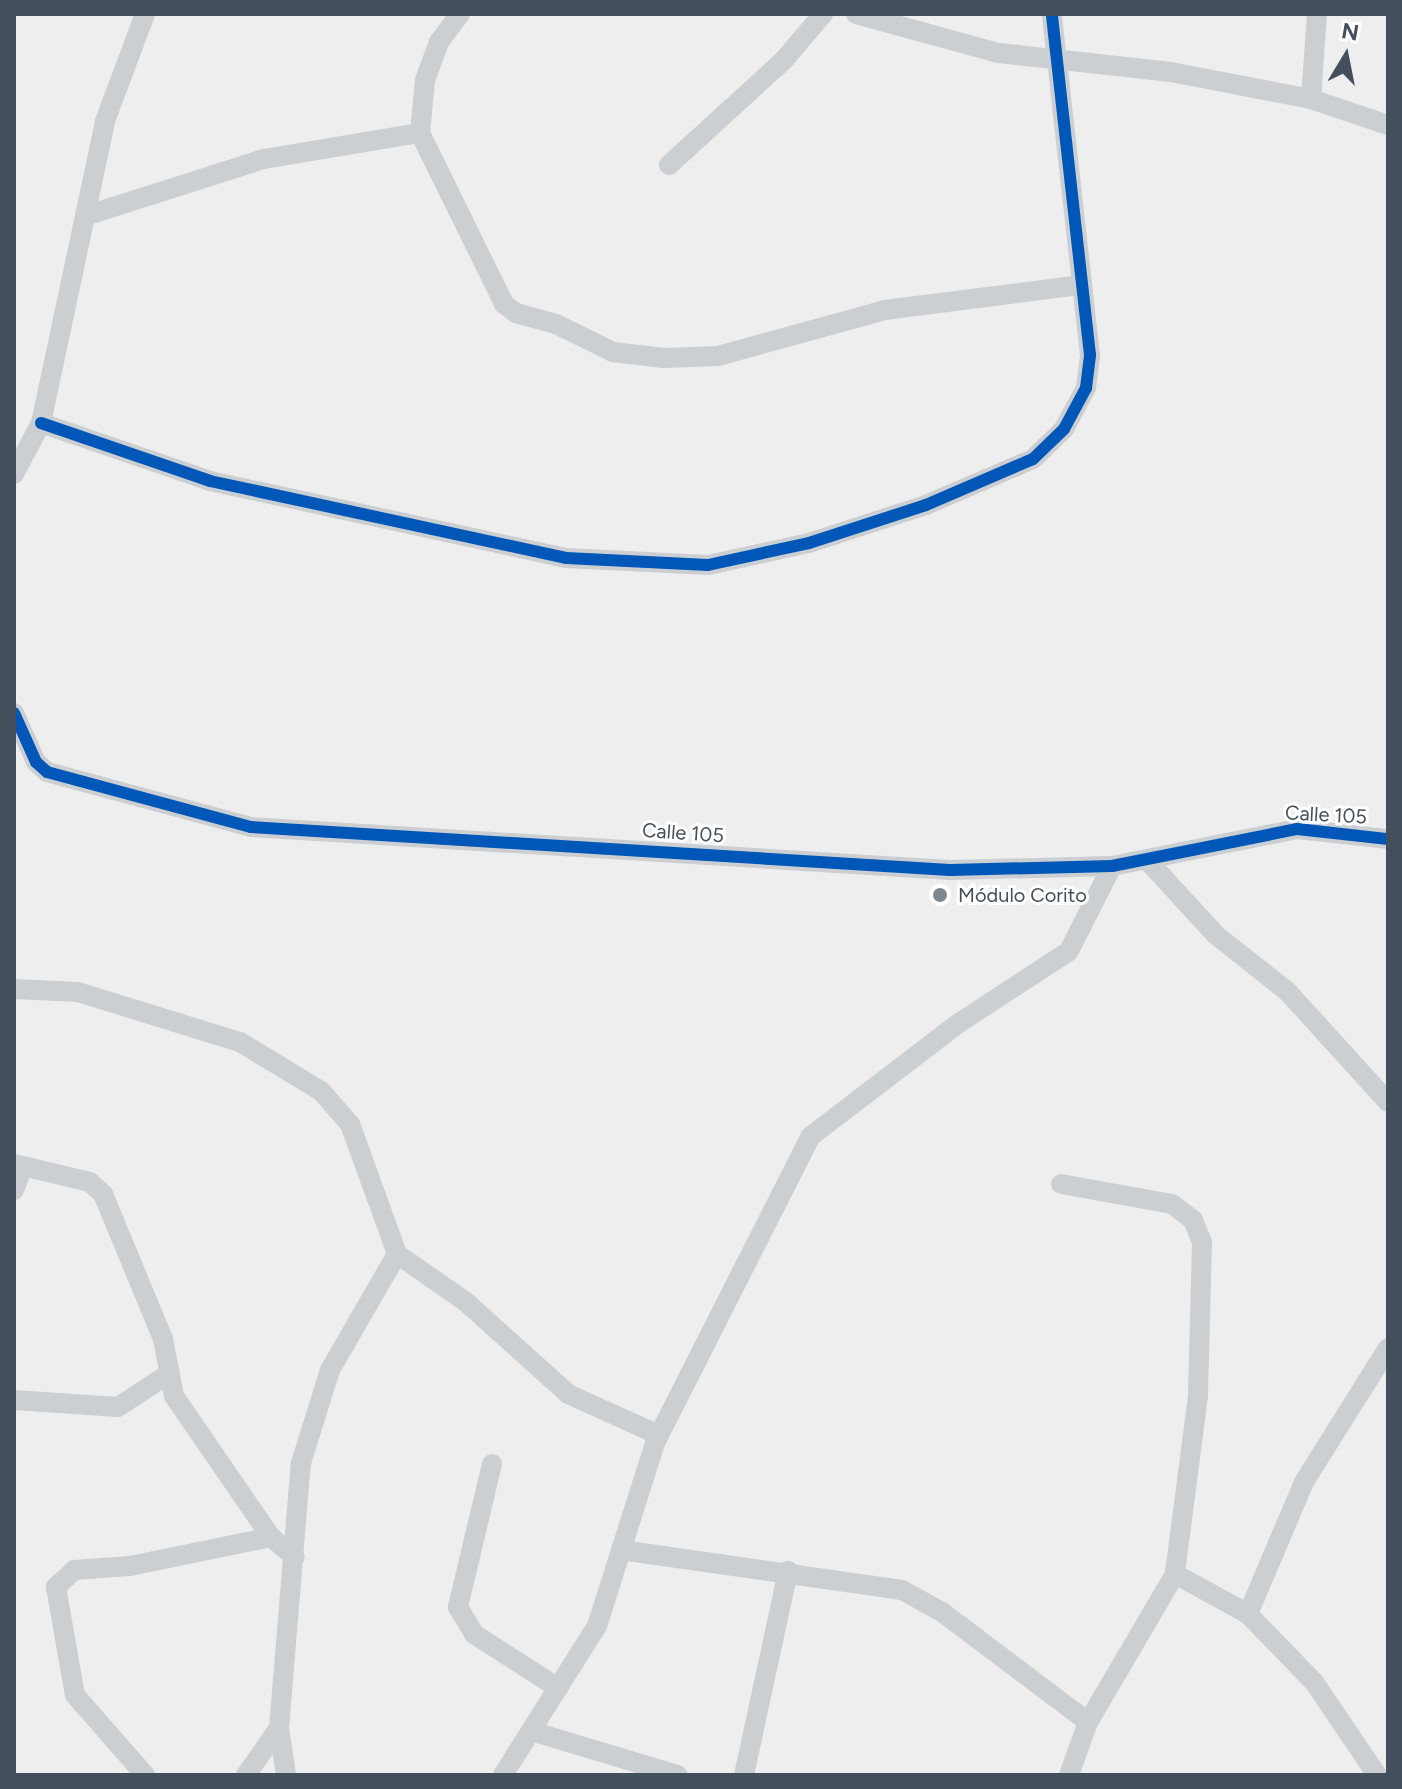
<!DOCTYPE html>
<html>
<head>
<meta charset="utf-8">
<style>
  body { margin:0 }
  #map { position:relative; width:1402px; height:1789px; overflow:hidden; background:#efeeee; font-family:Figtree,sans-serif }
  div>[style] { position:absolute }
  .minor>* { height:20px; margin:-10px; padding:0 10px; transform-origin:10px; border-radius:10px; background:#cbcfd2 }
  .cycleway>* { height:12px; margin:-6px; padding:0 6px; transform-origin:6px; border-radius:6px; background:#0057b8 }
  .dots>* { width:22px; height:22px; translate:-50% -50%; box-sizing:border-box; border:4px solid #fff; border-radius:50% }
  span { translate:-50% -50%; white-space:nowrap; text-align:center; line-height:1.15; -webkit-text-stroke:6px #fff; paint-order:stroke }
  .street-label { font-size:20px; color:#434f5d }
  .poi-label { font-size:20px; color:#434f5d }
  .left { translate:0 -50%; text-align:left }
  .frame { position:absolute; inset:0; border:16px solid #434f5d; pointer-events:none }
  .north { position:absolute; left:1306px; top:16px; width:80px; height:80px; -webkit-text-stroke:6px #fff; paint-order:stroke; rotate:10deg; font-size:22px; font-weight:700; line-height:32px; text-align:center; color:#434f5d }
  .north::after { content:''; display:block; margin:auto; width:28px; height:36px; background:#434f5d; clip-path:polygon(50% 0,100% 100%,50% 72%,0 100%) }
</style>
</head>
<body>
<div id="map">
  <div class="minor">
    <i style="left:460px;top:14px;width:35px;rotate:127deg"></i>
    <i style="left:439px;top:42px;width:40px;rotate:110.2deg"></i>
    <i style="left:425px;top:80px;width:53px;rotate:95.4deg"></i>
    <i style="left:420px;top:133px;width:191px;rotate:63.8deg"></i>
    <i style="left:504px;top:304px;width:15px;rotate:37deg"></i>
    <i style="left:516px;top:313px;width:41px;rotate:15.4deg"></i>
    <i style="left:556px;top:324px;width:64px;rotate:26.2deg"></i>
    <i style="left:613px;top:352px;width:51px;rotate:6.7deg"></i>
    <i style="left:664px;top:358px;width:54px;rotate:-2.1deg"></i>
    <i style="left:718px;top:356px;width:173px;rotate:-15.4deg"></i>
    <i style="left:885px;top:310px;width:196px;rotate:-7.3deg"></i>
    <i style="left:856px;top:14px;width:148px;rotate:15.3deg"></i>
    <i style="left:999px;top:53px;width:173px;rotate:6.3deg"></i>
    <i style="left:1171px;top:72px;width:143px;rotate:10.9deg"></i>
    <i style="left:1311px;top:99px;width:81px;rotate:18.7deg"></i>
    <i style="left:1311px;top:99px;width:85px;rotate:-86deg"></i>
    <i style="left:669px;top:165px;width:154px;rotate:-42.4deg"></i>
    <i style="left:783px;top:61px;width:62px;rotate:-49.6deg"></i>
    <i style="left:85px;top:216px;width:188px;rotate:-17.7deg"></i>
    <i style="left:264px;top:159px;width:158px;rotate:-9.5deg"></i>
    <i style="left:41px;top:423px;width:179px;rotate:18.9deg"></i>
    <i style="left:210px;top:481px;width:364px;rotate:12.2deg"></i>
    <i style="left:566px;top:558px;width:142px;rotate:2.8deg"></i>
    <i style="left:708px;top:565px;width:103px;rotate:-12.3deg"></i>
    <i style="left:809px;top:543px;width:123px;rotate:-18deg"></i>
    <i style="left:926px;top:505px;width:116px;rotate:-23.3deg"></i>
    <i style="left:1033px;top:459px;width:43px;rotate:-44.1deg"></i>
    <i style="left:1064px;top:429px;width:47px;rotate:-61.8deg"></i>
    <i style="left:1086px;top:388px;width:33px;rotate:-83deg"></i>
    <i style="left:1090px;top:355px;width:343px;rotate:-96.4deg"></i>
    <i style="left:14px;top:474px;width:58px;rotate:-62.1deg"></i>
    <i style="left:41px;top:423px;width:309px;rotate:-78deg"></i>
    <i style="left:105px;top:121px;width:114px;rotate:-69.5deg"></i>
    <i style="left:14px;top:713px;width:54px;rotate:65.8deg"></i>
    <i style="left:36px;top:762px;width:15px;rotate:42deg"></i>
    <i style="left:47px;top:772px;width:211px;rotate:15.1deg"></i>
    <i style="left:251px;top:827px;width:700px;rotate:3.52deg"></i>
    <i style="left:950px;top:870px;width:162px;rotate:-1.4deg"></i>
    <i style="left:1112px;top:866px;width:189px;rotate:-11.3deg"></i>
    <i style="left:1297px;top:829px;width:92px;rotate:6.3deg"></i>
    <i style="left:1148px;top:861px;width:100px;rotate:47.4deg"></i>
    <i style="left:1216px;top:935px;width:90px;rotate:38.3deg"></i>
    <i style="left:1287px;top:991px;width:150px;rotate:47.7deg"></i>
    <i style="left:14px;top:989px;width:64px;rotate:2.7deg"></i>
    <i style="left:78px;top:992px;width:170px;rotate:17.2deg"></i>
    <i style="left:240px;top:1042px;width:95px;rotate:31.2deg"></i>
    <i style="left:321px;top:1091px;width:44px;rotate:48.7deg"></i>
    <i style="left:350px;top:1124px;width:138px;rotate:70.1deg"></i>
    <i style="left:397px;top:1254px;width:84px;rotate:34.8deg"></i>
    <i style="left:466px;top:1302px;width:137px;rotate:42deg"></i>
    <i style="left:568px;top:1394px;width:100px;rotate:24.3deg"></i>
    <i style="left:14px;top:1164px;width:78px;rotate:13.3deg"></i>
    <i style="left:90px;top:1182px;width:18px;rotate:43deg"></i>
    <i style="left:103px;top:1194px;width:157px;rotate:67.5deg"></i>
    <i style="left:163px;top:1339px;width:58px;rotate:79.1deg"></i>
    <i style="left:174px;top:1396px;width:171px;rotate:55.5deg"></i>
    <i style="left:271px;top:1537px;width:31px;rotate:40deg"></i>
    <i style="left:1061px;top:1184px;width:113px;rotate:10.2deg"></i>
    <i style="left:1172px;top:1204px;width:26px;rotate:37deg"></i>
    <i style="left:1193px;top:1220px;width:24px;rotate:68deg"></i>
    <i style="left:1202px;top:1242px;width:154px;rotate:91.5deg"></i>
    <i style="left:1198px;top:1396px;width:179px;rotate:97.4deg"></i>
    <i style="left:1175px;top:1574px;width:172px;rotate:120.4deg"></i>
    <i style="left:1088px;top:1722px;width:56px;rotate:109.7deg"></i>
    <i style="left:14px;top:1190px;width:25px;rotate:-69deg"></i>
    <i style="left:14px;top:1400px;width:104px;rotate:3.9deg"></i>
    <i style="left:118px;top:1407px;width:62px;rotate:-33.2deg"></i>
    <i style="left:492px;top:1464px;width:147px;rotate:103.4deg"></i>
    <i style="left:458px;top:1607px;width:31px;rotate:59deg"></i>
    <i style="left:474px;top:1634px;width:100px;rotate:32.7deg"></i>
    <i style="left:621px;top:1550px;width:284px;rotate:8.1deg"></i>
    <i style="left:902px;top:1590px;width:46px;rotate:28.8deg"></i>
    <i style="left:942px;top:1612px;width:183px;rotate:37deg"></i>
    <i style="left:1175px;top:1574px;width:83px;rotate:28.7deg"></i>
    <i style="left:1248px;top:1614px;width:95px;rotate:45.9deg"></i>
    <i style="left:1314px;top:1682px;width:112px;rotate:55.9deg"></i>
    <i style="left:1248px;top:1614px;width:143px;rotate:-67deg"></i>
    <i style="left:1304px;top:1482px;width:158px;rotate:-57.9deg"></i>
    <i style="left:531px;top:1731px;width:153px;rotate:16.7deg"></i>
    <i style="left:145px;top:1775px;width:106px;rotate:-131.2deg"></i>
    <i style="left:75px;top:1695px;width:110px;rotate:-100deg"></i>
    <i style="left:56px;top:1587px;width:25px;rotate:-43deg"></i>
    <i style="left:74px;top:1570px;width:56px;rotate:-4.1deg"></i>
    <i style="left:130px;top:1566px;width:144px;rotate:-11.6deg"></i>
    <i style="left:246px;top:1775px;width:57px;rotate:-54.9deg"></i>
    <i style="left:286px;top:1775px;width:48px;rotate:-98.5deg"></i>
    <i style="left:279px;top:1728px;width:266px;rotate:-85.3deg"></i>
    <i style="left:301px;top:1463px;width:97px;rotate:-72.7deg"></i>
    <i style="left:330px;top:1370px;width:134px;rotate:-60deg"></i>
    <i style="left:503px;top:1775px;width:176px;rotate:-57.8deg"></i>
    <i style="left:597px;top:1626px;width:192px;rotate:-72.4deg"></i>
    <i style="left:655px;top:1443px;width:344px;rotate:-63.1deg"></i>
    <i style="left:811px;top:1136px;width:186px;rotate:-37.4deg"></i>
    <i style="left:959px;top:1023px;width:131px;rotate:-33.2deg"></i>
    <i style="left:1069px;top:951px;width:95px;rotate:-63.2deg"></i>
    <i style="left:744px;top:1775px;width:209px;rotate:-77.8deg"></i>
  </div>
  <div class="cycleway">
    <i style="left:41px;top:423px;width:179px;rotate:18.9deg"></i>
    <i style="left:210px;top:481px;width:364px;rotate:12.2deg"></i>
    <i style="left:566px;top:558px;width:142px;rotate:2.8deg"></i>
    <i style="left:708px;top:565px;width:103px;rotate:-12.3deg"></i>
    <i style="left:809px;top:543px;width:123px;rotate:-18deg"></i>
    <i style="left:926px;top:505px;width:116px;rotate:-23.3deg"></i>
    <i style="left:1033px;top:459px;width:43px;rotate:-44.1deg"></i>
    <i style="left:1064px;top:429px;width:47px;rotate:-61.8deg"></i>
    <i style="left:1086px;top:388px;width:33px;rotate:-83deg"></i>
    <i style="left:1090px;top:355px;width:343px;rotate:-96.4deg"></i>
    <i style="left:14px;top:713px;width:54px;rotate:65.8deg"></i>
    <i style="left:36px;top:762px;width:15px;rotate:42deg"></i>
    <i style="left:47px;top:772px;width:211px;rotate:15.1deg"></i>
    <i style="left:251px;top:827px;width:700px;rotate:3.52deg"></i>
    <i style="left:950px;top:870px;width:162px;rotate:-1.4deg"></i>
    <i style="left:1112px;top:866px;width:189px;rotate:-11.3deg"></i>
    <i style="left:1297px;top:829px;width:92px;rotate:6.3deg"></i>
  </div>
  <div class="dots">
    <i style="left:940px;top:895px;background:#7f8790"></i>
  </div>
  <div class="street-label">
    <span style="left:1326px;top:815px;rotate:3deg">Calle 105</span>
    <span style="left:683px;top:833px;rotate:4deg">Calle 105</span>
  </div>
  <div class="poi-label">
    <span class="left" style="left:958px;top:895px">Módulo Corito</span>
  </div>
  <div class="frame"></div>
  <div class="north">N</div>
</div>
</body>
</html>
